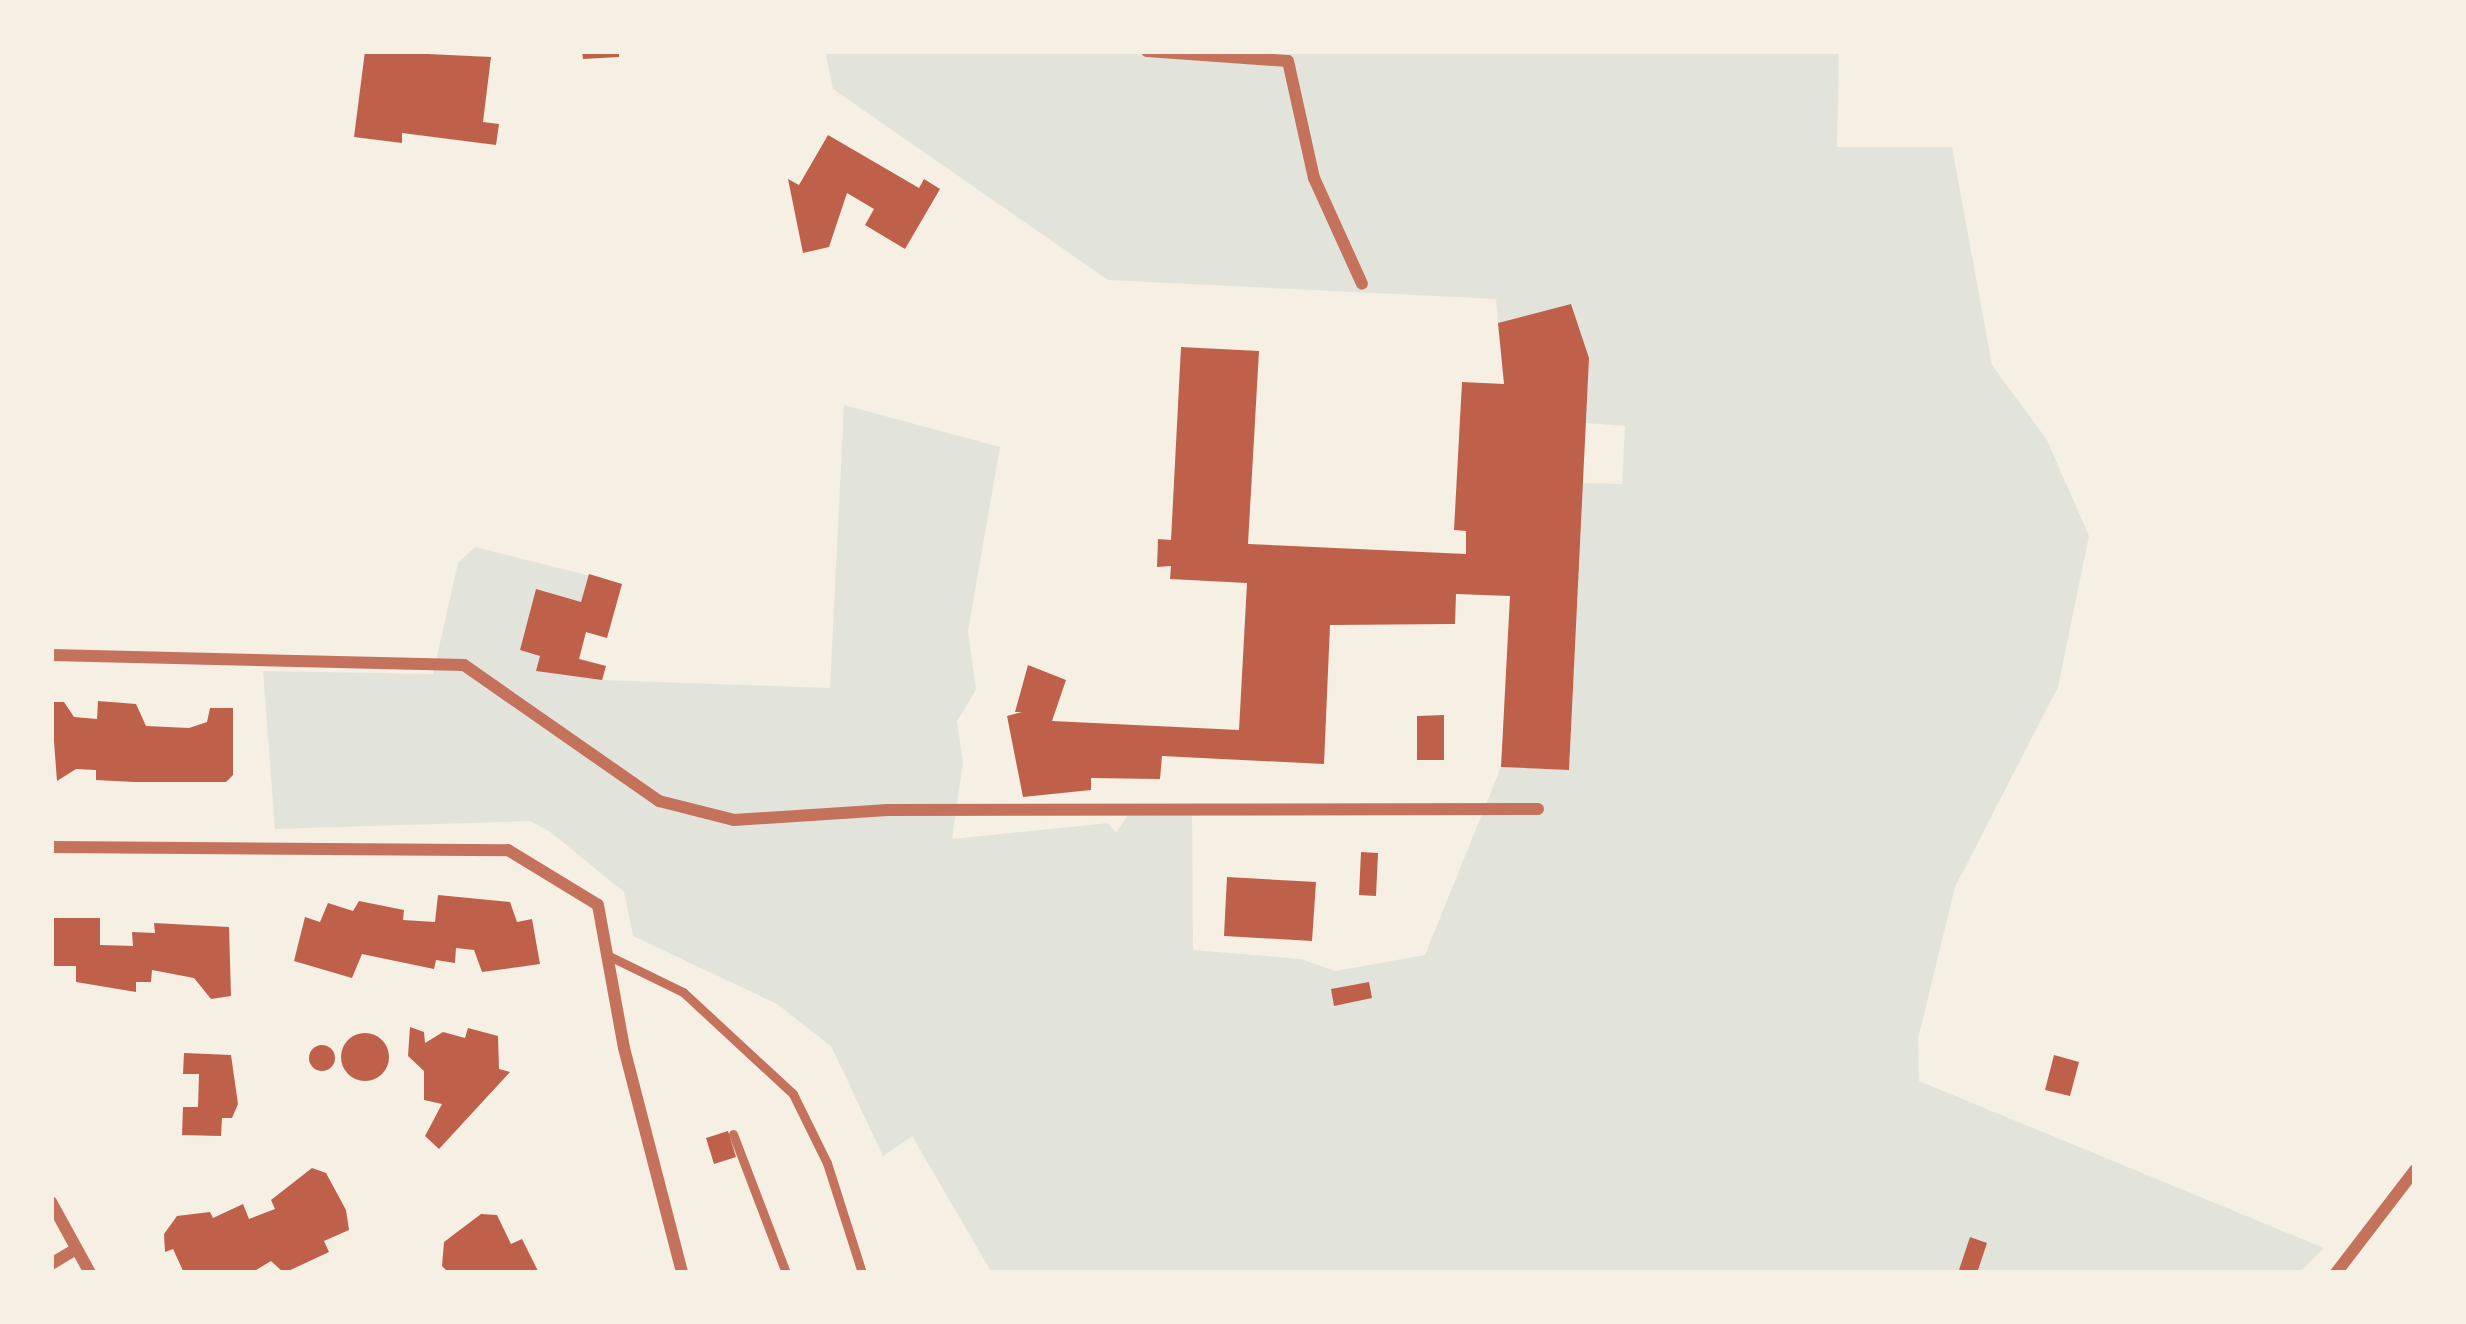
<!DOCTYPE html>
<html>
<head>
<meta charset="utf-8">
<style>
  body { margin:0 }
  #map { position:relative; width:2466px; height:1324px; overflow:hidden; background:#f6efe4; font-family:"Open Sans",sans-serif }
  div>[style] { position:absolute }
  .green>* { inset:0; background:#e2e4dc }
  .building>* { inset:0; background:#bf614a }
  .round { border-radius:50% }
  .service>* { height:9px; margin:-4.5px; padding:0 4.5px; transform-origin:4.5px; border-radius:4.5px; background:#c5725c }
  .minor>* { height:12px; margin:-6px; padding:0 6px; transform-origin:6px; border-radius:6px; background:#c5725c }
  span { translate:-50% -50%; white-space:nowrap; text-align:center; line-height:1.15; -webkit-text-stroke:12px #f6efe4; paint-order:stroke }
  .frame { position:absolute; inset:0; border:54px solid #f6efe4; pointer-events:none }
</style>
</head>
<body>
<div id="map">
  <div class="green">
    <i style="clip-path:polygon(825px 51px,1839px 51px,1837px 147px,1952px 147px,1992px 365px,2047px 440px,2089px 536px,2058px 687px,1955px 887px,1918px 1039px,1919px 1081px,2324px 1248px,2299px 1273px,992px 1273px,912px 1136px,883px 1156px,831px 1046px,777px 1004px,633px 936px,624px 892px,549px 831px,530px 821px,275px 829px,263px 671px,433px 674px,458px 563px,475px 547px,622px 584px,607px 638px,586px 632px,579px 658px,606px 666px,603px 680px,830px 688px,844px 405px,1000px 447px,968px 631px,976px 690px,957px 721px,963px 762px,952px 839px,1108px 823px,1116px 833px,1131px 810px,1192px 806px,1193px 950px,1301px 959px,1335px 971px,1425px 955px,1501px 767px,1569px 769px,1582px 483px,1622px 484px,1625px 426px,1585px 423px,1589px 358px,1571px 305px,1498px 323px,1496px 299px,1108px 280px,833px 89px)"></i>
  </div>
  <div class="building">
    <i style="clip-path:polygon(365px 51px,491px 57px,483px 122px,499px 124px,496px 145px,402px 133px,402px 143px,354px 137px)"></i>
    <i style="clip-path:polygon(582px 51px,619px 51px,619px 57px,583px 59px)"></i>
    <i style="clip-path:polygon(828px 135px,919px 188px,924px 179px,940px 189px,905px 249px,865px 225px,874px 209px,847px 193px,829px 247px,803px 253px,788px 179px,799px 185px)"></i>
    <i style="clip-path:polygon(1571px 304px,1589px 358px,1569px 770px,1501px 767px,1510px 596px,1456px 594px,1455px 624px,1330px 625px,1324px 764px,1162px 756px,1160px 779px,1091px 778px,1091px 790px,1023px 797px,1007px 716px,1022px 712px,1015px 712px,1028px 665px,1066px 680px,1052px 721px,1239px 730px,1247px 583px,1170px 579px,1171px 566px,1157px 567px,1158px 539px,1171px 540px,1181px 347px,1259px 351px,1248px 544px,1466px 554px,1466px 531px,1454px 530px,1462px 382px,1504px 384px,1498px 323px)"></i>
    <i style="clip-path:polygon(589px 574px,622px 584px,607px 638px,586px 632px,579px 659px,606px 666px,602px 680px,536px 671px,540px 656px,520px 650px,536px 589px,581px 602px)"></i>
    <i style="clip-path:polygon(98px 701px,136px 704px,146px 726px,189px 728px,207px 722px,210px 708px,233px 708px,233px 775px,226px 782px,134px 782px,96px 780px,96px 770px,76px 769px,57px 781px,51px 702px,64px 702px,74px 717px,97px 719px)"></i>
    <i style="clip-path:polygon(1444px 715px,1444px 760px,1417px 760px,1417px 716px)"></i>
    <i style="clip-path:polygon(1361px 852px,1378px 853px,1376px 896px,1359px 895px)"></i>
    <i style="clip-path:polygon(1227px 877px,1316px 882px,1312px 941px,1224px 936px)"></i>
    <i style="clip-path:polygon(438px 895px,510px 902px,517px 922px,532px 919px,540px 964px,482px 972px,474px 950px,456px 948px,455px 963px,436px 960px,434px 969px,362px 954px,352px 978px,294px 961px,305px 917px,320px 922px,328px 903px,353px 911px,359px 901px,404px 910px,403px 920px,435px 922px)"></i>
    <i style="clip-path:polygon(51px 918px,100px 918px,100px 945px,133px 946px,132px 932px,155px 933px,154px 923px,229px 927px,231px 996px,211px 999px,194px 978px,152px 970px,151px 982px,136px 982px,136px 992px,76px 982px,76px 966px,51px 966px)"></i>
    <i style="clip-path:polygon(1369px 982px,1372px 998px,1334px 1006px,1331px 989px)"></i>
    <i style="clip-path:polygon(410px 1027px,424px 1032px,425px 1043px,443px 1032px,465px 1038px,468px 1028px,498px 1036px,499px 1069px,510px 1072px,439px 1149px,425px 1136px,442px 1104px,424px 1100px,424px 1071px,408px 1056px)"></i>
    <i class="round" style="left:341px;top:1033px;width:48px;height:48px"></i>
    <i class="round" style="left:309px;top:1045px;width:26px;height:26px"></i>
    <i style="clip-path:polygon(184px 1053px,231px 1055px,238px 1104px,232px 1118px,222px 1118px,221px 1136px,182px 1135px,183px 1107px,198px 1107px,199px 1074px,183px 1074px)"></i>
    <i style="clip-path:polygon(2054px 1055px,2079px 1062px,2070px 1096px,2045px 1090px)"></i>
    <i style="clip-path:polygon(728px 1131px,736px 1157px,714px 1164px,706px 1138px)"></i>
    <i style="clip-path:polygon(312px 1168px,326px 1173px,346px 1210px,349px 1230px,324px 1241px,329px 1252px,284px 1273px,271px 1261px,251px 1273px,184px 1273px,173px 1249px,165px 1252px,164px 1234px,177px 1216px,210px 1212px,213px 1218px,243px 1204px,249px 1219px,275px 1209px,271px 1200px)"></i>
    <i style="clip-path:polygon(481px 1214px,497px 1215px,511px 1244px,522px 1239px,539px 1273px,449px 1273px,442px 1266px,444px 1242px)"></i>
    <i style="clip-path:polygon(1970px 1237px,1987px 1243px,1977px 1273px,1958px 1273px)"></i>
  </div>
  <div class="service">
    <i style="left:607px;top:955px;width:85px;rotate:26deg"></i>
    <i style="left:683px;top:992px;width:150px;rotate:42.8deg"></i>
    <i style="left:793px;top:1094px;width:77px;rotate:63.8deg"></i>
    <i style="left:827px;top:1163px;width:115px;rotate:72.3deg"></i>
    <i style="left:733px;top:1134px;width:149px;rotate:69.1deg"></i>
  </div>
  <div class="minor">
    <i style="left:1147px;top:51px;width:141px;rotate:4.1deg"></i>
    <i style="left:1288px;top:61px;width:120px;rotate:77.5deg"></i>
    <i style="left:1314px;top:178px;width:116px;rotate:65.6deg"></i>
    <i style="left:51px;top:655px;width:413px;rotate:1.4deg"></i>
    <i style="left:464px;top:665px;width:238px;rotate:34.9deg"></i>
    <i style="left:659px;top:801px;width:77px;rotate:14.2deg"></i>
    <i style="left:734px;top:820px;width:154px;rotate:-3.7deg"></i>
    <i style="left:888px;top:810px;width:650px;rotate:-0.09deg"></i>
    <i style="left:51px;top:847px;width:457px;rotate:0.4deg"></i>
    <i style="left:508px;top:850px;width:105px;rotate:31.4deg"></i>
    <i style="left:598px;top:905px;width:145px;rotate:79.7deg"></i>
    <i style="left:624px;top:1048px;width:232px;rotate:75.5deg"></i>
    <i style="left:51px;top:1202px;width:81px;rotate:61.2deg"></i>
    <i style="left:51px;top:1264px;width:29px;rotate:-31deg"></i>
    <i style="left:2336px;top:1273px;width:130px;rotate:-52.5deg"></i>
  </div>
  <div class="frame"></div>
</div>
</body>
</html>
